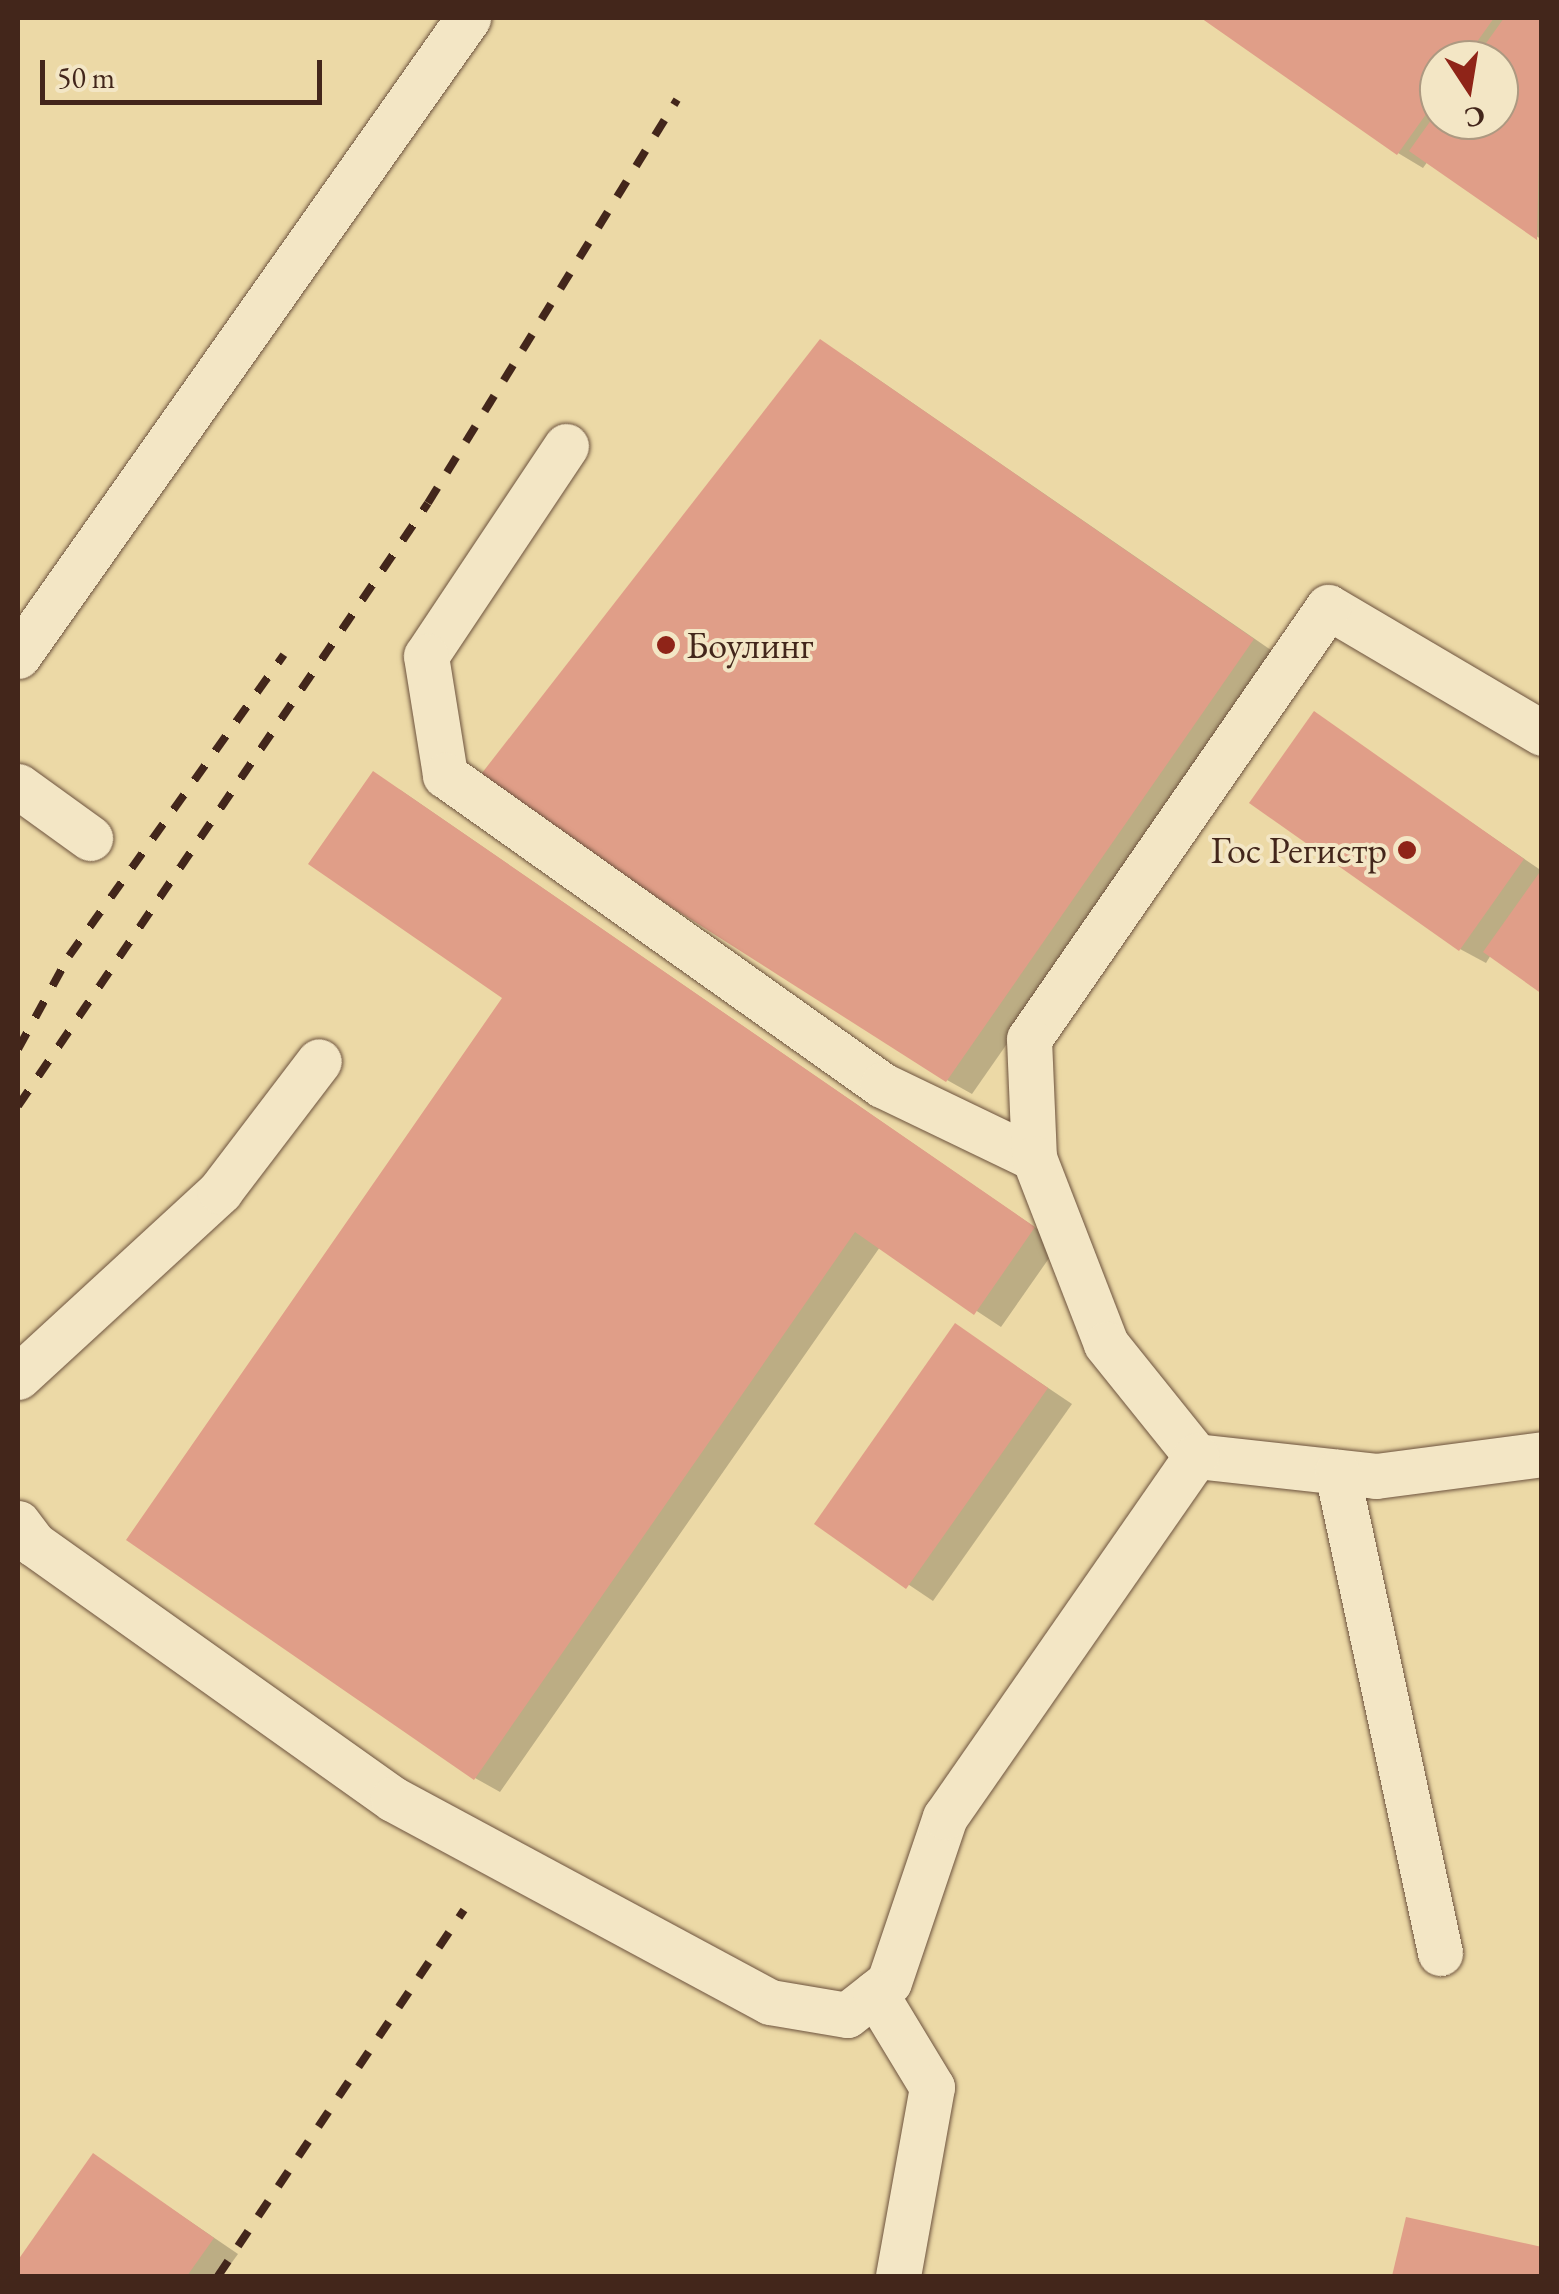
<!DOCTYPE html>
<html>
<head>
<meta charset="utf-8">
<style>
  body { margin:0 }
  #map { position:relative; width:1559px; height:2294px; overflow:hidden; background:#ecd9a6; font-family:"EB Garamond",serif }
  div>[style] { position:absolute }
  .shadow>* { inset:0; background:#0003 }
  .building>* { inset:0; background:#e09e88 }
  .roads { filter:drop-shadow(0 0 2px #6d533e) drop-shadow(0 0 2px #6d533e) }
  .minor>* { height:45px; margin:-22.5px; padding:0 22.5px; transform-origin:22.5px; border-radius:22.5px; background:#f3e6c5 }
  .rail>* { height:8px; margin-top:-4px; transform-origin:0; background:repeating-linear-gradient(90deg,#43261b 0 18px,transparent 0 36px) }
  .dots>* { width:28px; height:28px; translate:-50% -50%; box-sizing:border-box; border:5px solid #f3e6c5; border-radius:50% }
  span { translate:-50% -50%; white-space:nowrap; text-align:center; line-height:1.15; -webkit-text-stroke:8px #f3e6c5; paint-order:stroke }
  .poi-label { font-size:38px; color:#43261b }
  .left { translate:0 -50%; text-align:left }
  .right { translate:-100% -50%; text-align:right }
  .frame { position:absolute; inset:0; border:20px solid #43261b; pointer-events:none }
  .north { position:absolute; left:1419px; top:40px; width:100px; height:100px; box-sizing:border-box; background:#f3e6c5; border:2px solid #ad9981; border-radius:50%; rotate:168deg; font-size:28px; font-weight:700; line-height:40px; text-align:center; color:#43261b }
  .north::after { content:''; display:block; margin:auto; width:35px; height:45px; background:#8f2418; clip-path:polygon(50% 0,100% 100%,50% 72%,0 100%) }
  .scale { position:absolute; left:40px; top:60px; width:282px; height:45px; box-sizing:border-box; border:5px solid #43261b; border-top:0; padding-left:12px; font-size:30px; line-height:35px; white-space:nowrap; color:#43261b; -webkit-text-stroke:8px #f3e6c5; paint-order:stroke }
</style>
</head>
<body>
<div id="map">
  <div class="shadow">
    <i style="clip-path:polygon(evenodd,1205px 18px,1542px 18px,1542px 240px,1428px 161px,1423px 168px,1398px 153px,1205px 18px,1439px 60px,1499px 60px,1499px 120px,1439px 120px,1439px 60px)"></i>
    <i style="clip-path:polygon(846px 357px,1278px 655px,972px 1094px,947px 1080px)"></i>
    <i style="clip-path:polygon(1315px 715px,1542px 871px,1486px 963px,1460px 949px)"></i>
    <i style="clip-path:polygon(399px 789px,1059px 1244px,1001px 1327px,880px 1247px,500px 1792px,475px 1778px,506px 997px)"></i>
    <i style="clip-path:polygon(956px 1326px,1072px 1404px,933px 1601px,817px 1523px)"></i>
    <i style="clip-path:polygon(94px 2156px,238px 2254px,222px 2276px,18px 2276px,18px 2265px)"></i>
    <i style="clip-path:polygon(1408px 2220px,1542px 2250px,1542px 2276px,1395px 2276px)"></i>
  </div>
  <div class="building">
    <i style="clip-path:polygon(1201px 18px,1494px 18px,1464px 60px,1439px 60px,1439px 96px,1397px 155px)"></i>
    <i style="clip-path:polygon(1504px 18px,1542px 18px,1537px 240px,1409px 151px,1439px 109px,1439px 120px,1499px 120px,1499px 60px,1474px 60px)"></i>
    <i style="clip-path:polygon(820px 339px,1254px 639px,946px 1082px,475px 782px)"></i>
    <i style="clip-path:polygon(1314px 711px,1524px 859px,1459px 951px,1249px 803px)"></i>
    <i style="clip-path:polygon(373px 771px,1035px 1227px,974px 1315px,855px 1232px,474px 1780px,126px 1540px,502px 998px,308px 864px)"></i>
    <i style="clip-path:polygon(1542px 869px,1542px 994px,1483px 952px)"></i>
    <i style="clip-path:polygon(955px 1323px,1048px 1388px,906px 1589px,814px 1524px)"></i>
    <i style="clip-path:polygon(93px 2153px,214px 2238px,187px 2276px,18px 2276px,18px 2260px)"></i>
    <i style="clip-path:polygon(1406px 2217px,1542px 2247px,1542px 2276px,1392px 2276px)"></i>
  </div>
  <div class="roads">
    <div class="minor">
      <i style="left:566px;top:446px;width:252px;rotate:123.7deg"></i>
      <i style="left:426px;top:656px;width:121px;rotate:80.9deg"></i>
      <i style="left:445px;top:775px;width:536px;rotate:35.35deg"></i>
      <i style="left:882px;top:1085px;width:169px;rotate:25.7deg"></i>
      <i style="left:18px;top:656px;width:781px;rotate:-54.8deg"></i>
      <i style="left:1542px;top:733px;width:248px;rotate:-149.5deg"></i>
      <i style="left:1328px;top:607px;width:525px;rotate:124.69deg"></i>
      <i style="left:1029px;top:1039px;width:119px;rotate:87.6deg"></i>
      <i style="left:1034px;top:1158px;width:199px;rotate:68.8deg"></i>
      <i style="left:1106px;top:1344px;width:144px;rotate:51.2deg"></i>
      <i style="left:1196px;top:1456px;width:181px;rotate:6.3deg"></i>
      <i style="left:1376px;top:1476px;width:167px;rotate:-7.5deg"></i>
      <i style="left:18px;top:786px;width:89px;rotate:35.8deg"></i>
      <i style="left:18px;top:1377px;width:275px;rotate:-42.6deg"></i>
      <i style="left:220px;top:1191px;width:163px;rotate:-52.7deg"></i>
      <i style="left:1337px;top:1472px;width:492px;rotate:77.9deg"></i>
      <i style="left:18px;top:1523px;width:26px;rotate:53deg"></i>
      <i style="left:34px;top:1544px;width:440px;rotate:35.4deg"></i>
      <i style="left:393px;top:1799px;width:428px;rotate:28.3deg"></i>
      <i style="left:770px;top:2002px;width:78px;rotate:9.6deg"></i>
      <i style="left:847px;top:2015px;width:53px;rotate:-38.2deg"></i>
      <i style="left:889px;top:1982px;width:174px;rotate:-71.3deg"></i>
      <i style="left:945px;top:1817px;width:440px;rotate:-55.2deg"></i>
      <i style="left:875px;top:1993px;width:110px;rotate:58.8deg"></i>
      <i style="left:932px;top:2087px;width:192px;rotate:100.2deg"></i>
    </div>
  </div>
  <div class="rail">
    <i style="left:18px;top:1049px;width:106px;rotate:-61.3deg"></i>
    <i style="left:69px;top:956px;width:370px;rotate:-54.5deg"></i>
    <i style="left:18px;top:1106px;width:729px;rotate:-55.79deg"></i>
    <i style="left:428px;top:503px;width:474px;rotate:-58.3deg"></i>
    <i style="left:218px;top:2276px;width:441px;rotate:-56.1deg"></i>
  </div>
  <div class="dots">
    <i style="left:666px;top:645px;background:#8f2418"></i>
    <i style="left:1407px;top:850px;background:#8f2418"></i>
  </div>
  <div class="poi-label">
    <span class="left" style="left:686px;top:645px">Боулинг</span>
    <span class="right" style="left:1387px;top:850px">Гос Регистр</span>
  </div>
  <div class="frame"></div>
  <div class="north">С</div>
  <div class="scale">50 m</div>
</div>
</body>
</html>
